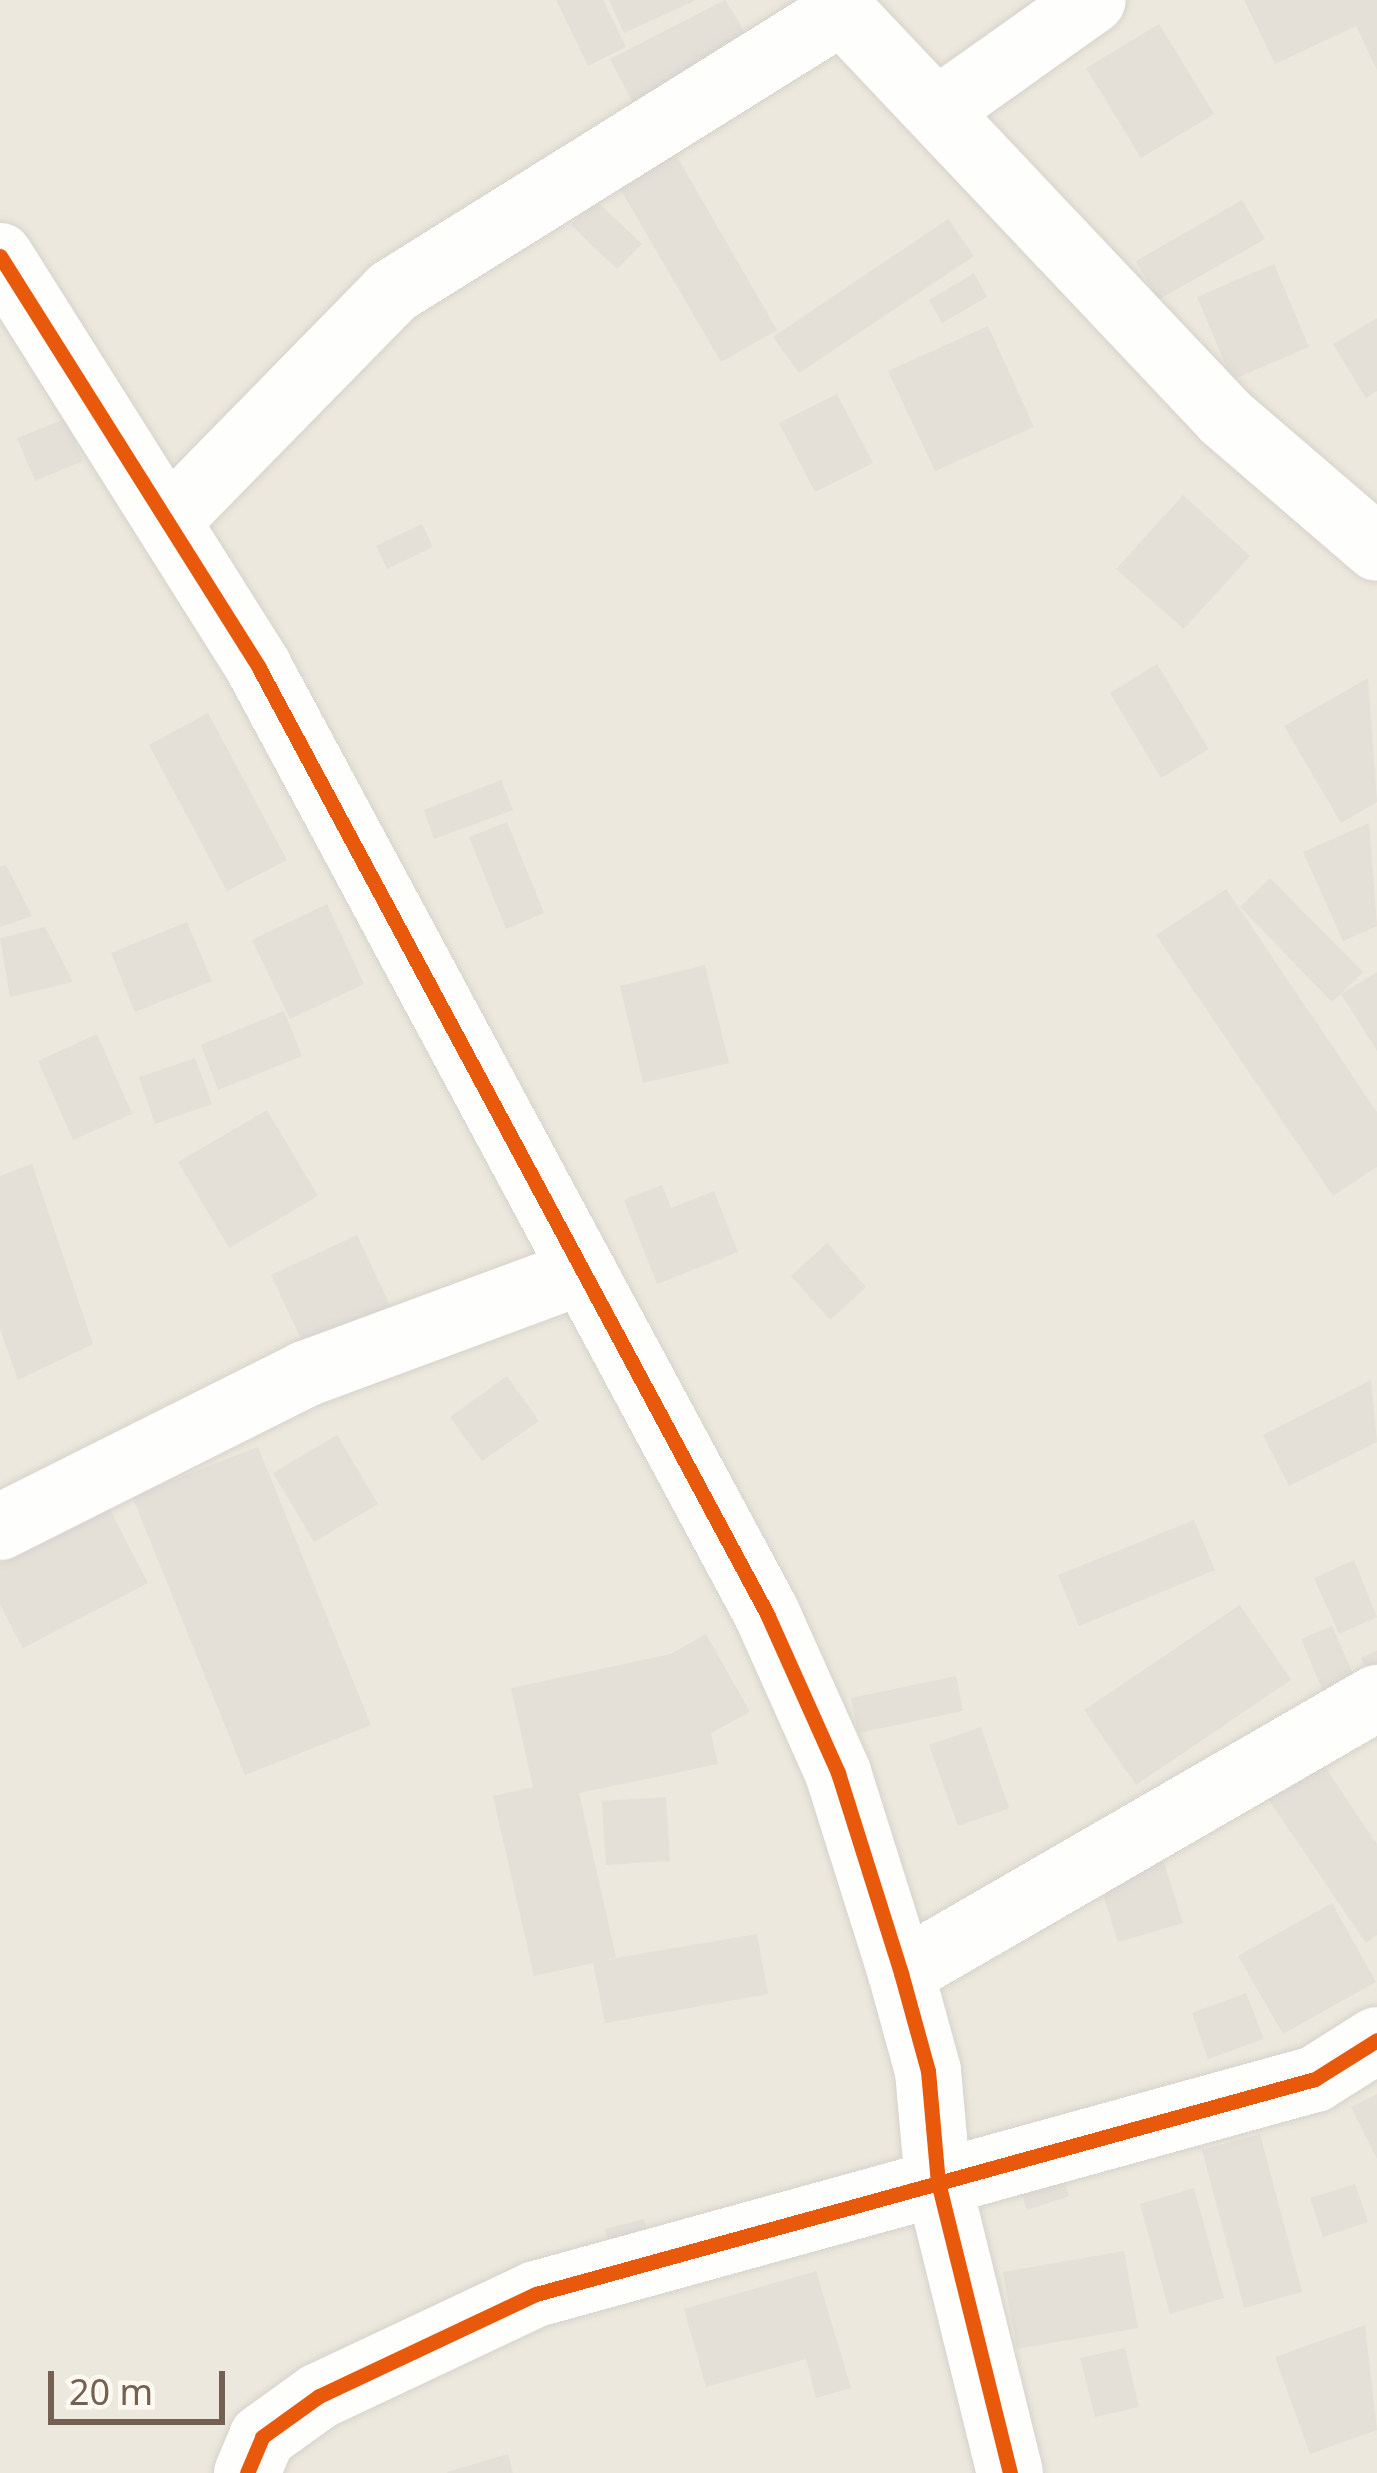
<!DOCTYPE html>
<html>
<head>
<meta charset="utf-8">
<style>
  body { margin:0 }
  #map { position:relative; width:1377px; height:2473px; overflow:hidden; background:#f8f6f0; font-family:"Noto Sans",sans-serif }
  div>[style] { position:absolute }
  .residential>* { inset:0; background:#ede8dd }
  .building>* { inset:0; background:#e4dfd7 }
  .roads { filter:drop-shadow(0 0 3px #d6d2cc) drop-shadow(0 0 3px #d6d2cc) }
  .minor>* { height:66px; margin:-33px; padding:0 33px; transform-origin:33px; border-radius:33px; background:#fefefd }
  .cycleway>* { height:15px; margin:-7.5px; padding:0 7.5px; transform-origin:7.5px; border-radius:7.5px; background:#e8590c }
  span { translate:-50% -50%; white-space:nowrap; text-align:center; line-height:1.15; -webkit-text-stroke:12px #fdfaf3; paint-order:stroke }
  .scale { position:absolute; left:48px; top:2371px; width:177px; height:54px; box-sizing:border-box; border:6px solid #746151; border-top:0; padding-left:15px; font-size:36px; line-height:42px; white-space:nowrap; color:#746151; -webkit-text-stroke:9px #fdfaf3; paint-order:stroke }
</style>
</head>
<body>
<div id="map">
  <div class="residential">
    <i style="clip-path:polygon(0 0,1377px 0,1377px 2473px,0 2473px)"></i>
  </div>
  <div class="building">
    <i style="clip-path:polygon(556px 0,603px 0,626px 47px,588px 66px)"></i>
    <i style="clip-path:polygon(609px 0,696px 0,624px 33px)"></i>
    <i style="clip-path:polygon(725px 0,759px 55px,640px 116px,610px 59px)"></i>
    <i style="clip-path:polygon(1244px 0,1377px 0,1377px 70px,1356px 26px,1275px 64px)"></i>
    <i style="clip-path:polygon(1159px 24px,1214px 114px,1141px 158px,1086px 68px)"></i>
    <i style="clip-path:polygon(672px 148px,777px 330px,721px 362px,615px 180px)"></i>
    <i style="clip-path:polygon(595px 200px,642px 244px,617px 269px,571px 225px)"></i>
    <i style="clip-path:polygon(1242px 200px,1265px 239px,1158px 300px,1136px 261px)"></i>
    <i style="clip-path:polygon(948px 219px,974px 256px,799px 373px,773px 337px)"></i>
    <i style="clip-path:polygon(1274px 264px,1309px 347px,1232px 380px,1197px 297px)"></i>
    <i style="clip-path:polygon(974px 273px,987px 297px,942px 323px,929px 300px)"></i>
    <i style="clip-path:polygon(1377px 318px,1377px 391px,1366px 398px,1333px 344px)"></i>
    <i style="clip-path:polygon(988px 326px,1034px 427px,935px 471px,888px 371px)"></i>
    <i style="clip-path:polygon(837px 394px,873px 463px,815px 492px,779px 423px)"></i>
    <i style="clip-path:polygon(65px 419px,83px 461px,35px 481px,17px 438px)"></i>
    <i style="clip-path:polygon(1183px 495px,1250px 556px,1184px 629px,1116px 569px)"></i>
    <i style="clip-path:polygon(422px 524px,433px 547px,387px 569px,376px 546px)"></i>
    <i style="clip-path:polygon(1157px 664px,1209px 749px,1161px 778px,1110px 693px)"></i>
    <i style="clip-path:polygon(1368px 678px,1377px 802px,1341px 823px,1284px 726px)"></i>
    <i style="clip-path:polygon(208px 713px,287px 860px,227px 891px,149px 745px)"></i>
    <i style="clip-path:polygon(501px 780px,513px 810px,434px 839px,424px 810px)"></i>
    <i style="clip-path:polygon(507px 822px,544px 913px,506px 929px,469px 837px)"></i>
    <i style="clip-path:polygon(1369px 823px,1377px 926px,1343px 941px,1303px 852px)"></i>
    <i style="clip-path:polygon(6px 865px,32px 916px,0 927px,0 866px)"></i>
    <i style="clip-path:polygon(1270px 878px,1363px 972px,1341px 994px,1377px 972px,1377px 1051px,1341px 994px,1332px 1002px,1240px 907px)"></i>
    <i style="clip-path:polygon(1226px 889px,1377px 1112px,1377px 1167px,1333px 1196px,1156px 935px)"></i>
    <i style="clip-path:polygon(327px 904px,364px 984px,290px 1019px,252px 940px)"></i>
    <i style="clip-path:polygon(187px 922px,212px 981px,135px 1012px,111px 953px)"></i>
    <i style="clip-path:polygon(45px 927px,73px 982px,10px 997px,0 938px)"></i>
    <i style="clip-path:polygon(705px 965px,729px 1063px,643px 1083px,620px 986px)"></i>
    <i style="clip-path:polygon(284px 1011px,302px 1056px,218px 1090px,201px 1045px)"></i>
    <i style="clip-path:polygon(97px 1034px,132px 1114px,73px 1140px,38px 1061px)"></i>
    <i style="clip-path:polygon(195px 1058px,212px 1104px,155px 1124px,139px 1077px)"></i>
    <i style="clip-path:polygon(267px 1110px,318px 1196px,229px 1248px,178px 1162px)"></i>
    <i style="clip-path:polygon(32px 1164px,93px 1344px,18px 1380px,0 1329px,0 1176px)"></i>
    <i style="clip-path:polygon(662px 1185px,671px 1208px,714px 1191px,738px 1252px,657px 1284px,624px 1200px)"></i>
    <i style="clip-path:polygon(357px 1235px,393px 1312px,307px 1352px,271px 1275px)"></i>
    <i style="clip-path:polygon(827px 1243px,866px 1287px,830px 1320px,791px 1276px)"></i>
    <i style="clip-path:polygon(507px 1376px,539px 1421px,482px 1461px,450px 1417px)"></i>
    <i style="clip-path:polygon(1371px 1380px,1377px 1442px,1289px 1486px,1263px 1435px)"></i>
    <i style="clip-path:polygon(337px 1435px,378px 1504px,314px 1542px,273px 1473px)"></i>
    <i style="clip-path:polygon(258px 1447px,371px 1725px,245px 1775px,132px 1496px)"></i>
    <i style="clip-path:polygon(109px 1508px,148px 1583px,23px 1648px,0 1605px,0 1564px)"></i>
    <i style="clip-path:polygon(1194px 1520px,1215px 1570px,1079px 1626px,1058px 1575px)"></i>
    <i style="clip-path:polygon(1354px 1560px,1377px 1617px,1339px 1634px,1314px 1578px)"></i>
    <i style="clip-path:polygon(1240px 1605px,1291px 1680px,1136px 1785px,1084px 1710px)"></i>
    <i style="clip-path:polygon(1332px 1626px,1362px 1694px,1330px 1708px,1301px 1639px)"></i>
    <i style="clip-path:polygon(706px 1634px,750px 1712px,711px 1733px,718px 1764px,579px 1793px,616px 1957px,604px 1960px,757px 1934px,768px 1994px,605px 2023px,593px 1963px,534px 1976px,493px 1796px,533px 1787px,511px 1688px,671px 1654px)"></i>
    <i style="clip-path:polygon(1377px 1650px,1377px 1693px,1361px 1658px)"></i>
    <i style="clip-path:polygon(956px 1676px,963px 1711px,858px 1733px,851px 1698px)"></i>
    <i style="clip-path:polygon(981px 1727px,1009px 1808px,958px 1826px,929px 1745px)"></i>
    <i style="clip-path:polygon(1319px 1758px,1377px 1844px,1377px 1935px,1366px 1943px,1265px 1794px)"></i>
    <i style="clip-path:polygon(666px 1797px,670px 1861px,606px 1865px,602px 1801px)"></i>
    <i style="clip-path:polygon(1163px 1860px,1183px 1923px,1118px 1942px,1099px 1881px)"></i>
    <i style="clip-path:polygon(1332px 1903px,1376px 1982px,1283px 2034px,1238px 1956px)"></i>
    <i style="clip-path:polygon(1246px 1993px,1264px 2039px,1208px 2059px,1192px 2013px)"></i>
    <i style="clip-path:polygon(1377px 2094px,1377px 2159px,1351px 2107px)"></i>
    <i style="clip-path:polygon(1260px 2134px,1302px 2292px,1244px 2308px,1202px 2150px)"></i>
    <i style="clip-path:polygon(1060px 2166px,1069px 2196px,1027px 2210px,1017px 2180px)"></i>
    <i style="clip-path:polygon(1355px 2184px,1368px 2222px,1323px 2237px,1310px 2198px)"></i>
    <i style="clip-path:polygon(1194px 2188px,1224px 2298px,1170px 2314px,1140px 2204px)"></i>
    <i style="clip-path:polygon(644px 2219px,657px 2264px,618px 2275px,605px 2229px)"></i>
    <i style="clip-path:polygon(1124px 2251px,1138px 2328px,1017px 2349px,1003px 2272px)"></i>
    <i style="clip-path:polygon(816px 2271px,851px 2388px,816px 2398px,806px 2359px,706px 2387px,684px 2309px)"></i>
    <i style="clip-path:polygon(1365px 2325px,1377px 2430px,1310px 2454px,1275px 2357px)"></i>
    <i style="clip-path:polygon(1125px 2348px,1139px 2407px,1095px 2417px,1080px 2358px)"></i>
    <i style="clip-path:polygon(508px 2454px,513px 2473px,447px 2473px,447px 2472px)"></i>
  </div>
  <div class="roads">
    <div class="minor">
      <i style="left:831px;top:0;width:575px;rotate:46.62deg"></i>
      <i style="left:1226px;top:418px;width:199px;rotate:40.7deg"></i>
      <i style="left:941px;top:108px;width:186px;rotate:-35.4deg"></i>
      <i style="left:0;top:256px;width:487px;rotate:57.8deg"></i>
      <i style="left:259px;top:668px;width:1074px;rotate:61.76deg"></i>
      <i style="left:767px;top:1614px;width:174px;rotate:65.9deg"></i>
      <i style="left:838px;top:1773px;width:210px;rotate:72.5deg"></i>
      <i style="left:901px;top:1973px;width:102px;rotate:74.6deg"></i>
      <i style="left:928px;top:2071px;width:111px;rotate:84.9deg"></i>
      <i style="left:938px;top:2182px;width:300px;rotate:76.1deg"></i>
      <i style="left:169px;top:520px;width:319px;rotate:-45.6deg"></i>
      <i style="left:392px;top:292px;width:529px;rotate:-31.95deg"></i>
      <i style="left:0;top:1527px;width:341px;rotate:-26.6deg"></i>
      <i style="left:305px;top:1374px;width:296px;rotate:-20.3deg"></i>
      <i style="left:901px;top:1973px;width:550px;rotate:-30.02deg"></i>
      <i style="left:247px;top:2473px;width:39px;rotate:-67deg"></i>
      <i style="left:262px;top:2437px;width:70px;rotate:-35.7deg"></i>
      <i style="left:319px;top:2396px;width:240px;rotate:-25.2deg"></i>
      <i style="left:536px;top:2294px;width:808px;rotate:-15.43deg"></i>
      <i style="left:1315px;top:2079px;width:73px;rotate:-32.2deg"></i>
    </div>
  </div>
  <div class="cycleway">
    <i style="left:0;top:256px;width:487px;rotate:57.8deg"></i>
    <i style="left:259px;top:668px;width:1074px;rotate:61.76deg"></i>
    <i style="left:767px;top:1614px;width:174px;rotate:65.9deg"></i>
    <i style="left:838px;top:1773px;width:210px;rotate:72.5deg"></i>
    <i style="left:901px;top:1973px;width:102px;rotate:74.6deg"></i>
    <i style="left:928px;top:2071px;width:111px;rotate:84.9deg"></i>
    <i style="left:938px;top:2182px;width:300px;rotate:76.1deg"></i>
    <i style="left:247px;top:2473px;width:39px;rotate:-67deg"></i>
    <i style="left:262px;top:2437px;width:70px;rotate:-35.7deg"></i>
    <i style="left:319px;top:2396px;width:240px;rotate:-25.2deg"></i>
    <i style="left:536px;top:2294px;width:808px;rotate:-15.43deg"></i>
    <i style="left:1315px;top:2079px;width:73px;rotate:-32.2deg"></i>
  </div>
  <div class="scale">20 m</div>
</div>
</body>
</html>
